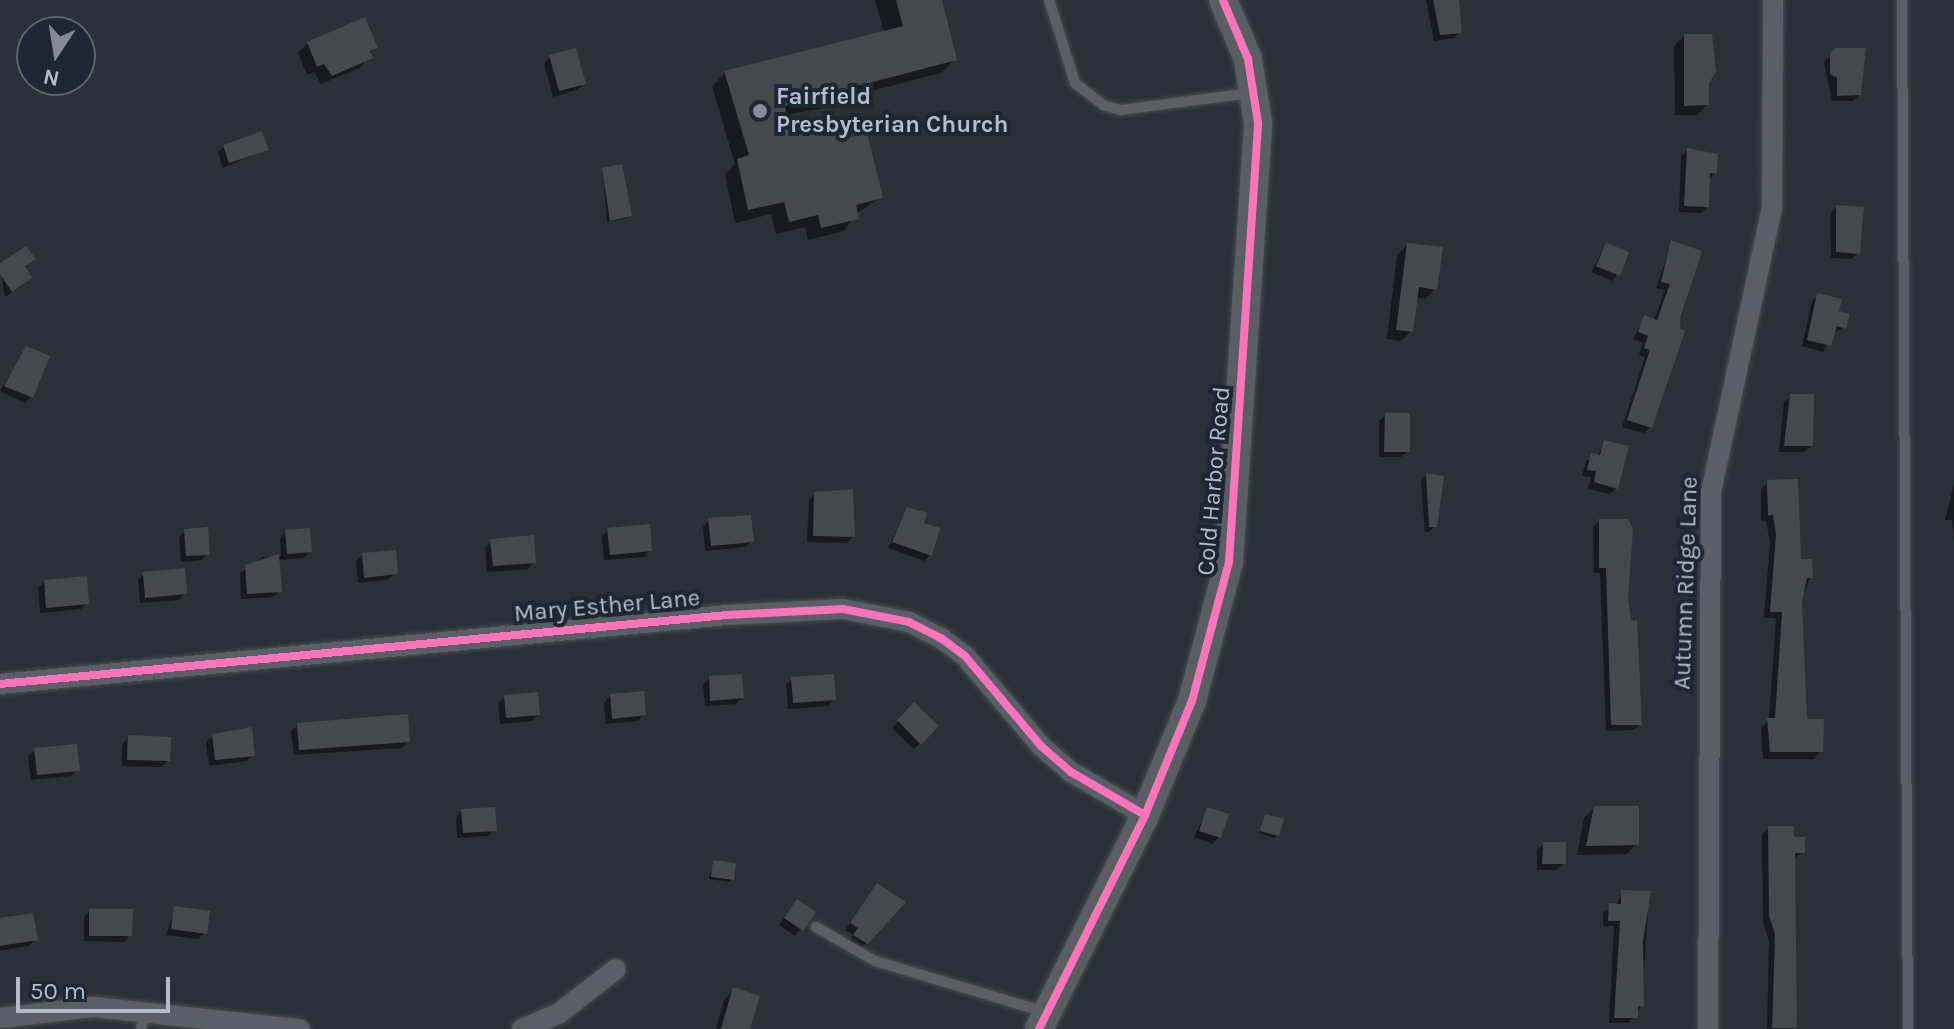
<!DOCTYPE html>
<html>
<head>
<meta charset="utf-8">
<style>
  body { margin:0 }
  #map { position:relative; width:1954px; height:1029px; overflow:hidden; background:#2a3038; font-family:Karla,sans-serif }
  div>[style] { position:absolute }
  .shadow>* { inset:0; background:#0007 }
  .building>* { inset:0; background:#444950 }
  .roads { filter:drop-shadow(0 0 2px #484c53) drop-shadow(0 0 2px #484c53) }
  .service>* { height:10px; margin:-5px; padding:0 5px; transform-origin:5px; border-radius:5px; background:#5a5e66 }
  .minor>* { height:20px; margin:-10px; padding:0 10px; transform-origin:10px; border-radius:10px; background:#5a5e66 }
  .secondary>* { height:28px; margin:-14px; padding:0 14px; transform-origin:14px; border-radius:14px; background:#595d64 }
  .cycleway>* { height:8px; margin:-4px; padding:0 4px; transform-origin:4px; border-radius:4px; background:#fb73b8 }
  .dots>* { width:22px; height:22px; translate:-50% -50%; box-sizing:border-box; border:4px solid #1d2633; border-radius:50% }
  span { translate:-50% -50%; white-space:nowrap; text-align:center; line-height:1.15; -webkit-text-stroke:8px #1d2633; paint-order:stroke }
  .poi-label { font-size:24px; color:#b4bcc9; font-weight:700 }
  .left { translate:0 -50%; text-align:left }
  .street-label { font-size:24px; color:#b4bcc9 }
  .north { position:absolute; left:16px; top:16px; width:80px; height:80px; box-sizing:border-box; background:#1d2633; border:2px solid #59626f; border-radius:50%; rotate:192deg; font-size:22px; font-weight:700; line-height:32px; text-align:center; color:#b4bcc9 }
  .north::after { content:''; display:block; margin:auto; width:28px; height:36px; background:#848b96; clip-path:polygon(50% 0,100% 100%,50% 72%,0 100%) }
  .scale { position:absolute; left:16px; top:977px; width:154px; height:36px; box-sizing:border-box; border:4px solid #b4bcc9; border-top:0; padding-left:10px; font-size:24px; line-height:28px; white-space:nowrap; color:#b4bcc9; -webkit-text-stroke:6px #1d2633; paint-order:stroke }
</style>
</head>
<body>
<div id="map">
  <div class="shadow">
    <i style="clip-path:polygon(875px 0,942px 0,955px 59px,941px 73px,844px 98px,836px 106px,785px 115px,791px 139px,837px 142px,881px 197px,856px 214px,844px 231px,808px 240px,805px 227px,776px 234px,771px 214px,735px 223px,725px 174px,735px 164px,712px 86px,725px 73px,884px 33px)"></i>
    <i style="clip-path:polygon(1426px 0,1457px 0,1460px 32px,1454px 38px,1434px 41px)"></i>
    <i style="clip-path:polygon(1684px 36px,1707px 82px,1707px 105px,1697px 115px,1675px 115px,1674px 46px)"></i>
    <i style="clip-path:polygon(308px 43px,375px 47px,360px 68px,321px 84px,314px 72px,307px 75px,298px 53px)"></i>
    <i style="clip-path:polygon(1831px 55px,1860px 94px,1853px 101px,1832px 101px,1824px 62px)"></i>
    <i style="clip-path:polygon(550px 57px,583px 84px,577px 90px,553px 97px,544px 63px)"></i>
    <i style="clip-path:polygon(224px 146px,267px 149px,223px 168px,218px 153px)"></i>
    <i style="clip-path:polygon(1687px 150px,1715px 173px,1708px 180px,1707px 207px,1701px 213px,1679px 212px,1681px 156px)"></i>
    <i style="clip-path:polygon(603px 170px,630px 215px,628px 218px,607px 222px)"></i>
    <i style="clip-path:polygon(1836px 207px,1858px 253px,1851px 259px,1831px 258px,1830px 214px)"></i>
    <i style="clip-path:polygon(1672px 242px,1700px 253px,1650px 427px,1644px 433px,1622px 427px,1645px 357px,1639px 355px,1643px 343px,1633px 339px,1645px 317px,1654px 320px,1665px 290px,1656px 288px)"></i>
    <i style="clip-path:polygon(1407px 245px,1435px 289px,1425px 299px,1415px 297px,1411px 331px,1401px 341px,1387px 339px,1397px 255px)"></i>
    <i style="clip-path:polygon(1606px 245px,1618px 274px,1612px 281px,1591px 272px)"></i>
    <i style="clip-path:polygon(33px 259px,24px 268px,24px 284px,5px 297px,0 266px)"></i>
    <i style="clip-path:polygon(1818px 295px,1844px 328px,1833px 333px,1823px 352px,1802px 346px,1812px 301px)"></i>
    <i style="clip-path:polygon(27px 349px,31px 397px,25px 403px,0 391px)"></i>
    <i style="clip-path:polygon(1791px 396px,1811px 446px,1805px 452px,1779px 452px,1784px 402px)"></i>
    <i style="clip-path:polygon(1386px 415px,1408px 451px,1401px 457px,1379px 457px,1379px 421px)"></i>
    <i style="clip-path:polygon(1605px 442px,1617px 488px,1610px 494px,1588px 489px,1591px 477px,1582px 476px,1586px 461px,1597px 456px)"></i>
    <i style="clip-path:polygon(1427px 475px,1435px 526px,1429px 532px,1425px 532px,1421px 481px)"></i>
    <i style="clip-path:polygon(1768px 482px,1799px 561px,1811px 577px,1800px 601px,1805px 721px,1821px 751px,1814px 759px,1763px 759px,1761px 728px,1769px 720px,1776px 618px,1764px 618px,1770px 542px,1766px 521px,1761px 521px,1761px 490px)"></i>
    <i style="clip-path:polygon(1954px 484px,1954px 542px,1952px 520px,1945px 520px)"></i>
    <i style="clip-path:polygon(815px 494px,853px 537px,847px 543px,807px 542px,809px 500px)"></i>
    <i style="clip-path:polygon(907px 509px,921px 524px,930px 555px,924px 561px,888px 548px)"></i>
    <i style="clip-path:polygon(709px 520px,752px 541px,746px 547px,705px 551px,703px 527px)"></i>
    <i style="clip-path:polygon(1600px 521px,1626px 598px,1640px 724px,1634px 730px,1606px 731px,1600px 573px,1594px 573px,1593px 527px)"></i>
    <i style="clip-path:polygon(608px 530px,650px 550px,644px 557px,604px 560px,602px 536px)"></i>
    <i style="clip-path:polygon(185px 531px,208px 554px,202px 560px,181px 562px,179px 537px)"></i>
    <i style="clip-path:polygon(286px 532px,310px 551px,304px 558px,277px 560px,280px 591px,273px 597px,241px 599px,240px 573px,264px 557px,281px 556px,280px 538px)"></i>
    <i style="clip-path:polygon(491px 541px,534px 562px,528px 569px,487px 572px,485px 548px)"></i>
    <i style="clip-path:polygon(363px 555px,396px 573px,389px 579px,358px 583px,356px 561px)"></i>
    <i style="clip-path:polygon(144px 574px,185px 593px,179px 600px,140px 603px,138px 580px)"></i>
    <i style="clip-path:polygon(45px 582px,87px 603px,81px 609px,40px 613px,38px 588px)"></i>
    <i style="clip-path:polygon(710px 678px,742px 697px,736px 704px,705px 706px,703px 685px)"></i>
    <i style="clip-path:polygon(792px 679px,834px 699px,828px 706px,788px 709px,786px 685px)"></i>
    <i style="clip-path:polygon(610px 696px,644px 714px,638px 721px,606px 724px,604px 703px)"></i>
    <i style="clip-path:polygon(505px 697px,538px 715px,532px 721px,500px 724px,498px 703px)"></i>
    <i style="clip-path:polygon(914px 705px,936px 726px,914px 749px,892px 728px)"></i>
    <i style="clip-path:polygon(298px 725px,408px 742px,402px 748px,294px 755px,291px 731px)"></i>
    <i style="clip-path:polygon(213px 736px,253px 755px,247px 761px,209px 766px,206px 742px)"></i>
    <i style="clip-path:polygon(129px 737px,168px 760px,162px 767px,122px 766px,122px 744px)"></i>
    <i style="clip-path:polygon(35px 750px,78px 770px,71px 776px,31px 780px,28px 756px)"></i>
    <i style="clip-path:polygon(1594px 808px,1637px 844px,1627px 854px,1577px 855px,1584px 818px)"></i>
    <i style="clip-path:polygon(1208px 809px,1219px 837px,1213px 844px,1194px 837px)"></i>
    <i style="clip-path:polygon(462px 811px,495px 830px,488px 836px,457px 838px,456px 818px)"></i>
    <i style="clip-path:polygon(1266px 816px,1277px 835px,1274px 838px,1259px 833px)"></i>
    <i style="clip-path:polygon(1769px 828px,1792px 839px,1803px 852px,1793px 859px,1793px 1029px,1767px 1029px,1769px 941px,1763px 923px,1762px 834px)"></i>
    <i style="clip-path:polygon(1543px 844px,1564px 864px,1557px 870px,1537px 870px,1537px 850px)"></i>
    <i style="clip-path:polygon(714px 862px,732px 879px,729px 882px,709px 879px)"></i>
    <i style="clip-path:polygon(877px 885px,866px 943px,860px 949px,849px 942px,853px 935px,845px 930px)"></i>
    <i style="clip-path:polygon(1622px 892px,1649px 893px,1642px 1005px,1629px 1023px,1609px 1023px,1614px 926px,1603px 926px,1603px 912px,1616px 905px)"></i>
    <i style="clip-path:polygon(791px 908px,813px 912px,795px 936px,779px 925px)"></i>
    <i style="clip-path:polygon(175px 909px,205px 933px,198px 939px,166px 935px)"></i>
    <i style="clip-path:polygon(90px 911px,130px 935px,124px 942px,84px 941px,84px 917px)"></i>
    <i style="clip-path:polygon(0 921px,36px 939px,29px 946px,0 951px)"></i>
    <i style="clip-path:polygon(734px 990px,746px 1029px,716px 1029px,724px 1000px)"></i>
  </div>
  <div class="building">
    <i style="clip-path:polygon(896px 0,942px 0,957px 60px,850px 88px,852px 93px,785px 106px,792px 136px,835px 126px,839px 140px,867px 133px,883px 198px,856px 205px,859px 219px,821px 228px,818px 215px,789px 222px,784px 202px,748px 210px,737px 159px,749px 155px,724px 71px,903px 26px)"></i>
    <i style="clip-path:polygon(1433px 0,1459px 0,1462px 33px,1440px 35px)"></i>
    <i style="clip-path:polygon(365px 17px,378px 48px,370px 51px,373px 58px,332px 76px,324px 64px,317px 67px,307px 42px)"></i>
    <i style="clip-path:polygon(1684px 34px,1712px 34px,1716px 72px,1709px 83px,1709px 105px,1684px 106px)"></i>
    <i style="clip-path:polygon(576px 48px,586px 84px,559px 91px,549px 55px)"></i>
    <i style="clip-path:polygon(1836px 48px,1866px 48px,1861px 95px,1837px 96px,1837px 78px,1830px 74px,1830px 53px)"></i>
    <i style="clip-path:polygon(262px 131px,269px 150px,229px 163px,223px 145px)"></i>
    <i style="clip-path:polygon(1687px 148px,1718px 154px,1717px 174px,1710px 173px,1709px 207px,1684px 206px)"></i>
    <i style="clip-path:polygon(622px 164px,632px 216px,610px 221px,602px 168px)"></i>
    <i style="clip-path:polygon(1836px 205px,1864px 207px,1860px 254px,1836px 252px)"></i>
    <i style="clip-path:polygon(1671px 240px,1702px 251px,1681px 316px,1680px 329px,1685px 331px,1652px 428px,1627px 420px,1650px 350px,1644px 348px,1648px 336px,1638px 332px,1644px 315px,1657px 320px,1670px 284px,1661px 282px)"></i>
    <i style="clip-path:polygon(1407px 243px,1443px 247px,1437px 290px,1419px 287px,1413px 332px,1396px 330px)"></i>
    <i style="clip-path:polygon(1606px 243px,1629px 252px,1620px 276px,1596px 266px)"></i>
    <i style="clip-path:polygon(26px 246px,36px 259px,25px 266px,32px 278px,12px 292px,0 274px,0 263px)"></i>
    <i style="clip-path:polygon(1817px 293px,1842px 299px,1839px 311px,1850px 314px,1846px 329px,1837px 326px,1831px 346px,1807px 340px)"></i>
    <i style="clip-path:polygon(26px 346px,50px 356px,33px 398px,4px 386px)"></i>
    <i style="clip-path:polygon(1790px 394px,1814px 394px,1813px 446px,1784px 446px)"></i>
    <i style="clip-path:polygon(1385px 413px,1410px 413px,1410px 452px,1384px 452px)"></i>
    <i style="clip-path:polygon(1604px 440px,1629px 446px,1618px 489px,1594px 482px,1596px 471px,1587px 470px,1591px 453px,1600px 455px)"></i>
    <i style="clip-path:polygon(1426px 473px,1444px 476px,1437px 527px,1429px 527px)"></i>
    <i style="clip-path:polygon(1798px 479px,1801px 559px,1812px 559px,1813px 578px,1807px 578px,1802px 601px,1807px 719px,1824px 719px,1823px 752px,1770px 752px,1767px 718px,1775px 718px,1782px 612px,1770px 612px,1776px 534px,1773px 515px,1768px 515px,1767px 480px)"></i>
    <i style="clip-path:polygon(853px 489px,855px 537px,813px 536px,814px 492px)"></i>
    <i style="clip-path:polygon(907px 507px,927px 513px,924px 523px,940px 528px,932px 556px,892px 542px)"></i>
    <i style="clip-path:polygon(751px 515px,754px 542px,711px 546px,708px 518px)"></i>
    <i style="clip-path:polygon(1599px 519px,1628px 519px,1633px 529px,1628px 597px,1631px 621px,1637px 620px,1642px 725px,1611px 725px,1606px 568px,1599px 568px)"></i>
    <i style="clip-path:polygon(650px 524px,652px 551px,610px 555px,607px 528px)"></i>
    <i style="clip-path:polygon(208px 527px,210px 555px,186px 556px,184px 529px)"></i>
    <i style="clip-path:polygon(310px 528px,312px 552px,287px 554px,285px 530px)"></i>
    <i style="clip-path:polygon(534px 535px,536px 563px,493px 566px,490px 539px)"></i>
    <i style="clip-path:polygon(396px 550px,398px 574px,364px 578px,362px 553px)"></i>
    <i style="clip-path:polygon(279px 554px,282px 592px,247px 594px,245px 565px)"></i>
    <i style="clip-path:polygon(185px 568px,187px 594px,145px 598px,143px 572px)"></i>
    <i style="clip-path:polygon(87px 576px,89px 604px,46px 608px,44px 580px)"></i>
    <i style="clip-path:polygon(742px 674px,744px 698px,710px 701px,709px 676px)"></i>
    <i style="clip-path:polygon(834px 674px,836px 700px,793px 703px,791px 677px)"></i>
    <i style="clip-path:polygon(644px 691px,646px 715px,612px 719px,610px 694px)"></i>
    <i style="clip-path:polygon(538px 692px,540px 715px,506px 718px,504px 695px)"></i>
    <i style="clip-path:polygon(914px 702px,939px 726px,921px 745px,897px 720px)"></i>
    <i style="clip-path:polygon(408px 714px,410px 742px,299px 750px,297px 723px)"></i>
    <i style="clip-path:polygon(252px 727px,255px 756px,215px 760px,212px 734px)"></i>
    <i style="clip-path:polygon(128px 735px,171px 737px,170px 761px,127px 760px)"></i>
    <i style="clip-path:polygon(77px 744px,80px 771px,37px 775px,34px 748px)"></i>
    <i style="clip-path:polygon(1594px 806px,1639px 806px,1639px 845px,1586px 846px)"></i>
    <i style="clip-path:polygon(495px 807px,497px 831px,463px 833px,461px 809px)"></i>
    <i style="clip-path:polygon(1207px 807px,1229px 814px,1221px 838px,1199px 831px)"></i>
    <i style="clip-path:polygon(1265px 814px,1284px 819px,1279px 836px,1260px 831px)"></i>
    <i style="clip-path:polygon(1768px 826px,1794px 826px,1794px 837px,1805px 837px,1805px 853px,1795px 853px,1797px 1028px,1772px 1028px,1775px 934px,1769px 916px)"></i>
    <i style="clip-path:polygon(1543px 842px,1566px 842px,1566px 864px,1542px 864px)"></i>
    <i style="clip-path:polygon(713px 860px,736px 863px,734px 880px,711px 877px)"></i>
    <i style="clip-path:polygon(877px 883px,906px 902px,868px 944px,853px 935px,858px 928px,850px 923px)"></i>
    <i style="clip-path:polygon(1621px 890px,1651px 891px,1643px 941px,1644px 1006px,1638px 1006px,1638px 1018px,1614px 1018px,1620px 921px,1608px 921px,1609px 903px,1621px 904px)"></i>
    <i style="clip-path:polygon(797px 899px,816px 912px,803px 931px,784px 918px)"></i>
    <i style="clip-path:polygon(174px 906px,210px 911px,207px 934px,171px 929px)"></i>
    <i style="clip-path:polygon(89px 909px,133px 909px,132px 936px,89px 936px)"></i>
    <i style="clip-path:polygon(33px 913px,38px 940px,0 946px,0 918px)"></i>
    <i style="clip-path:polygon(733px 987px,760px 996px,750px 1029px,721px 1029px)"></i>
  </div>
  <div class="roads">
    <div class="service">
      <i style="left:1049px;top:0;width:87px;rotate:72.6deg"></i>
      <i style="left:1075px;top:83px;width:36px;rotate:38deg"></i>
      <i style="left:1103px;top:105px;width:19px;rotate:16deg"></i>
      <i style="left:1121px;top:110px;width:130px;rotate:-7.5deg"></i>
      <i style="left:1902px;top:0;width:1029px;rotate:89.67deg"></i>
      <i style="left:816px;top:927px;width:68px;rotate:30deg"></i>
      <i style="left:875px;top:961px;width:177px;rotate:16.7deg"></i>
      <i style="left:141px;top:1029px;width:16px;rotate:-79deg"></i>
    </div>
    <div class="minor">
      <i style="left:0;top:684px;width:730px;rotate:-5.42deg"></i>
      <i style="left:727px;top:615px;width:116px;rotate:-3deg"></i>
      <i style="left:843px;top:609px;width:67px;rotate:11.1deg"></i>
      <i style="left:909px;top:622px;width:36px;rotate:27deg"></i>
      <i style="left:941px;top:638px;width:30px;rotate:37deg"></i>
      <i style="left:965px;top:656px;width:118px;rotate:49.8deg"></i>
      <i style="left:1041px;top:746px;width:40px;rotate:41deg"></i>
      <i style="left:1071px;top:772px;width:86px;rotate:30.2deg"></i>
      <i style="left:0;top:1018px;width:94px;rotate:-6.7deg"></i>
      <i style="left:93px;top:1007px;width:208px;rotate:6.1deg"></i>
      <i style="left:522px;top:1029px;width:39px;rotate:-23deg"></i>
      <i style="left:558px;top:1014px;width:73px;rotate:-37.8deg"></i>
      <i style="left:1708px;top:1029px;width:537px;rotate:-89.68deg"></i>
      <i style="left:1711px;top:492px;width:291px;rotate:-77.9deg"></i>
      <i style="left:1772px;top:207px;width:207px;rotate:-89.7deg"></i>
    </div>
    <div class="secondary">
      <i style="left:1039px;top:1029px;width:239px;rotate:-63.6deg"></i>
      <i style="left:1145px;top:815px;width:123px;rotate:-67.6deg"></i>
      <i style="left:1192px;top:701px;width:144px;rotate:-75.1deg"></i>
      <i style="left:1229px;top:562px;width:440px;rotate:-86.2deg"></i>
      <i style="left:1258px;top:123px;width:65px;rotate:-98.9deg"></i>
      <i style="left:1248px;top:59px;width:64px;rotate:-113deg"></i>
    </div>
  </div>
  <div class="cycleway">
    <i style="left:0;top:684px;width:730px;rotate:-5.42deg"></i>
    <i style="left:727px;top:615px;width:116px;rotate:-3deg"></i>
    <i style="left:843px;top:609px;width:67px;rotate:11.1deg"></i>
    <i style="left:909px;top:622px;width:36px;rotate:27deg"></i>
    <i style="left:941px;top:638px;width:30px;rotate:37deg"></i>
    <i style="left:965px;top:656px;width:118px;rotate:49.8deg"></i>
    <i style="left:1041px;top:746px;width:40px;rotate:41deg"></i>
    <i style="left:1071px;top:772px;width:86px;rotate:30.2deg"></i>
    <i style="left:1039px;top:1029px;width:239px;rotate:-63.6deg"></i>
    <i style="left:1145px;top:815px;width:123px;rotate:-67.6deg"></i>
    <i style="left:1192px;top:701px;width:144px;rotate:-75.1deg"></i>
    <i style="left:1229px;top:562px;width:440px;rotate:-86.2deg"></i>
    <i style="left:1258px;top:123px;width:65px;rotate:-98.9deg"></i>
    <i style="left:1248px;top:59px;width:64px;rotate:-113deg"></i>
  </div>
  <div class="dots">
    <i style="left:760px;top:111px;background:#848b96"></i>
  </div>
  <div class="poi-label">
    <span class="left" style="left:776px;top:111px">Fairfield<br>Presbyterian Church</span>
  </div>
  <div class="street-label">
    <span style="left:1214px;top:481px;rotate:-85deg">Cold Harbor Road</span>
    <span style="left:1686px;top:583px;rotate:-88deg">Autumn Ridge Lane</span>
    <span style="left:607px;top:606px;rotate:-5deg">Mary Esther Lane</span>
  </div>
  <div class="north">N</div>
  <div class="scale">50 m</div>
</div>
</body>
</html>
